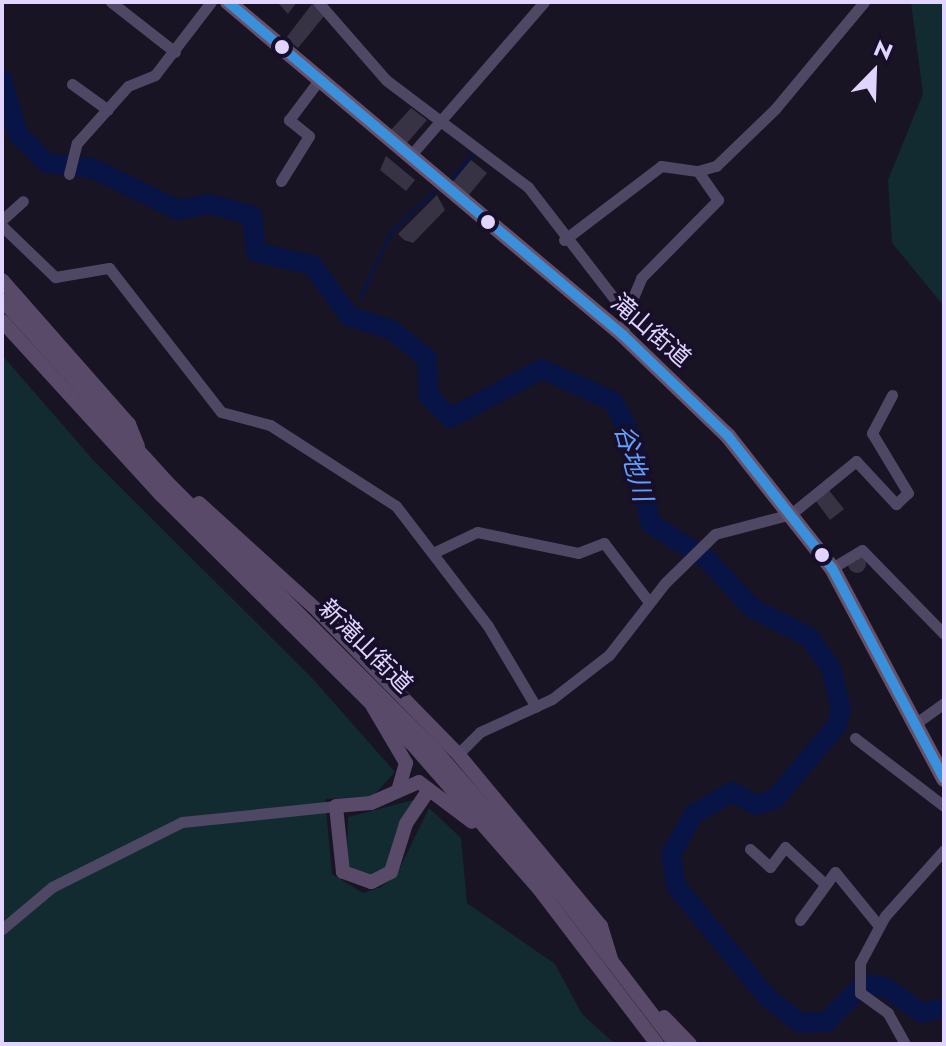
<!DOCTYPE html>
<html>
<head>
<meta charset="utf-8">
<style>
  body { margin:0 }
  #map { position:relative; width:946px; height:1046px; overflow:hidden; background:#191423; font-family:Jost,"Noto Sans JP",sans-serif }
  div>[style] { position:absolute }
  .green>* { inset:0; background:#112b31 }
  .stream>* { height:3px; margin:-1.5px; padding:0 1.5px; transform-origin:1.5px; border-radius:1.5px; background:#081446 }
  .river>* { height:20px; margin:-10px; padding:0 10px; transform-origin:10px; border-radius:10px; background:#081446 }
  .building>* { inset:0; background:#383245 }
  .round { border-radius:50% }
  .minor>* { height:11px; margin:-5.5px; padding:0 5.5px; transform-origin:5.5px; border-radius:5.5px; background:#4e4864 }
  .major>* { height:14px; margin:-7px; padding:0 7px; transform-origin:7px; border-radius:7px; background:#594a69 }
  .highway>* { height:16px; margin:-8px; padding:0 8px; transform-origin:8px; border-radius:8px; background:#685068 }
  .bus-1>* { height:10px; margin:-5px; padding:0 5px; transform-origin:5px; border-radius:5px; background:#3a90db }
  .dots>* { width:22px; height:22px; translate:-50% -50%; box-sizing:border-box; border:4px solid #170e29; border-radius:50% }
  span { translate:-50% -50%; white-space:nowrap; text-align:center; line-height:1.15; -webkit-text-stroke:7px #170e29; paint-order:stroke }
  .street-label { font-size:24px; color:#e1d5ff }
  .water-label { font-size:26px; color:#639fff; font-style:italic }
  .frame { position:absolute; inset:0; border:4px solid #e1d5ff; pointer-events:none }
  .north { position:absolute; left:834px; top:32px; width:80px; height:80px; -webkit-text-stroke:6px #170e29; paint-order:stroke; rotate:23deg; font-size:22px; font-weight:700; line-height:32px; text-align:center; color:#e1d5ff }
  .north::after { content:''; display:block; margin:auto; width:28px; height:36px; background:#e1d5ff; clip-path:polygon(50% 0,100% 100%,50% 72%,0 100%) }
</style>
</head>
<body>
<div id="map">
  <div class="green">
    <i style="clip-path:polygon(911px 2px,944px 2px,944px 306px,892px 243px,888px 180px,923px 94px)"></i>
    <i style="clip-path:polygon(2px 355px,94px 461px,312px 678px,395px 772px,373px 796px,325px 799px,332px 874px,363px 893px,381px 887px,396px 876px,429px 808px,461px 838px,467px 903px,555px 964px,582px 1014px,615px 1044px,2px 1044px)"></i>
    <i style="clip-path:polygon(417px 799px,385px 868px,369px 876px,347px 865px,348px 817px)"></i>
  </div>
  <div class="stream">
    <i style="left:450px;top:180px;width:35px;rotate:-50deg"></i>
    <i style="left:360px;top:297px;width:72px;rotate:-64.5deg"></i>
    <i style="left:391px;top:232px;width:61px;rotate:-43.7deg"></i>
  </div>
  <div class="river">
    <i style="left:2px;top:80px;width:56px;rotate:73.5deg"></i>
    <i style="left:18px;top:134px;width:41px;rotate:45deg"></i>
    <i style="left:47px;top:163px;width:45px;rotate:6.3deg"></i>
    <i style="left:92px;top:168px;width:96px;rotate:26deg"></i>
    <i style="left:178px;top:210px;width:32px;rotate:-11deg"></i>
    <i style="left:209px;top:204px;width:44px;rotate:14.3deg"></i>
    <i style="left:252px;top:215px;width:37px;rotate:84deg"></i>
    <i style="left:256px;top:252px;width:57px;rotate:13.1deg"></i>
    <i style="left:312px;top:265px;width:63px;rotate:54deg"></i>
    <i style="left:349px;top:316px;width:45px;rotate:18deg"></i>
    <i style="left:392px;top:330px;width:45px;rotate:38.7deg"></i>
    <i style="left:427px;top:358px;width:37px;rotate:88deg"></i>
    <i style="left:428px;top:395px;width:32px;rotate:46deg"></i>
    <i style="left:450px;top:418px;width:104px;rotate:-28deg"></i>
    <i style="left:542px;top:369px;width:78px;rotate:24.3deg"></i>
    <i style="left:613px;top:401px;width:37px;rotate:63deg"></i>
    <i style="left:630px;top:434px;width:92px;rotate:76.9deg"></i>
    <i style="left:651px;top:524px;width:66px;rotate:32deg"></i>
    <i style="left:707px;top:559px;width:67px;rotate:47.4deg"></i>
    <i style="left:752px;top:608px;width:64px;rotate:27deg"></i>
    <i style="left:809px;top:637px;width:38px;rotate:55deg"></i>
    <i style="left:831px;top:668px;width:43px;rotate:76.6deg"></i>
    <i style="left:841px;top:710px;width:16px;rotate:105deg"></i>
    <i style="left:837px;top:725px;width:97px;rotate:130deg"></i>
    <i style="left:775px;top:799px;width:20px;rotate:162deg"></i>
    <i style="left:756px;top:805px;width:27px;rotate:-152deg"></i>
    <i style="left:732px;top:792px;width:44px;rotate:149.9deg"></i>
    <i style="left:694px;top:814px;width:46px;rotate:119.9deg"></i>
    <i style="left:671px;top:854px;width:32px;rotate:81deg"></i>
    <i style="left:676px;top:886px;width:144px;rotate:50.7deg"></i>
    <i style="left:767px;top:997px;width:42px;rotate:38.2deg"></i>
    <i style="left:800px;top:1023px;width:26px;rotate:-2deg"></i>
    <i style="left:826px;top:1022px;width:54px;rotate:-45deg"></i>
    <i style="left:864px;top:984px;width:21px;rotate:8deg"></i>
    <i style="left:885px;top:987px;width:45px;rotate:35.1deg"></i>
    <i style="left:922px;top:1013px;width:23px;rotate:-13deg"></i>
  </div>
  <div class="building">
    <i style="clip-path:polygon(277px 2px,297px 2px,288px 14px)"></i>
    <i style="clip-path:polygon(312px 4px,325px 15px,298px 48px,286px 38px)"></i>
    <i style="clip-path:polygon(411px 108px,427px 120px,407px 143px,391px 130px)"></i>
    <i style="clip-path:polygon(386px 156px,415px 180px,406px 191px,380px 170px)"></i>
    <i style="clip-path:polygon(471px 160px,487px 173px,468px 196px,452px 183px)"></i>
    <i style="clip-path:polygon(437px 195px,445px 210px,413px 243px,404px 240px,398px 234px)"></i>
    <i style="clip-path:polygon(828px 489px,844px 509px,830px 520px,815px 500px)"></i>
    <i class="round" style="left:848px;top:555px;width:18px;height:18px"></i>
  </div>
  <div class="minor">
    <i style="left:111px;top:2px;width:81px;rotate:38deg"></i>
    <i style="left:318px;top:2px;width:103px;rotate:48.9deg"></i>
    <i style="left:386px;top:80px;width:178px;rotate:37deg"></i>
    <i style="left:528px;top:187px;width:160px;rotate:52.3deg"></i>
    <i style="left:626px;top:314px;width:21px;rotate:98deg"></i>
    <i style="left:72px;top:84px;width:44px;rotate:35.8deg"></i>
    <i style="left:410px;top:156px;width:204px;rotate:-49deg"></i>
    <i style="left:69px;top:174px;width:32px;rotate:-76deg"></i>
    <i style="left:77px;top:143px;width:76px;rotate:-48.2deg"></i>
    <i style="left:128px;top:86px;width:29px;rotate:-22deg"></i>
    <i style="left:155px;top:75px;width:92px;rotate:-52.5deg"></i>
    <i style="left:281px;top:181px;width:53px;rotate:-58.1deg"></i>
    <i style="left:309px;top:136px;width:26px;rotate:-141deg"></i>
    <i style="left:289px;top:120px;width:50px;rotate:-53.1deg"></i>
    <i style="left:2px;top:220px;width:28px;rotate:-42deg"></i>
    <i style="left:2px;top:226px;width:74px;rotate:43.9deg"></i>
    <i style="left:55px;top:277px;width:55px;rotate:-9.5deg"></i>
    <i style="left:109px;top:268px;width:182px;rotate:52.1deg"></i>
    <i style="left:221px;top:412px;width:51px;rotate:14.9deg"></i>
    <i style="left:270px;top:425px;width:150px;rotate:32.7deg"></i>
    <i style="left:396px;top:506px;width:151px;rotate:52.5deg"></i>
    <i style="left:488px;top:626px;width:94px;rotate:59.3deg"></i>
    <i style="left:564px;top:240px;width:122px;rotate:-37.3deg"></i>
    <i style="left:661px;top:166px;width:37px;rotate:8deg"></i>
    <i style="left:626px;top:314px;width:39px;rotate:-67deg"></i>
    <i style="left:641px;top:278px;width:110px;rotate:-45.4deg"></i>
    <i style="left:718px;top:200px;width:35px;rotate:-125deg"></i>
    <i style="left:698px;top:171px;width:19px;rotate:-16deg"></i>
    <i style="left:716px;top:166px;width:82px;rotate:-44deg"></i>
    <i style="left:775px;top:109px;width:139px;rotate:-50.2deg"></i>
    <i style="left:433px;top:553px;width:49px;rotate:-25.5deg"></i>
    <i style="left:477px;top:532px;width:103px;rotate:11.7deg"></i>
    <i style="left:578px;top:553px;width:28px;rotate:-21deg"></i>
    <i style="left:604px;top:543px;width:74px;rotate:52.7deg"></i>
    <i style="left:832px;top:568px;width:35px;rotate:-31deg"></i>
    <i style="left:862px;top:550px;width:117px;rotate:45.7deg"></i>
    <i style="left:915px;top:724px;width:36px;rotate:-36deg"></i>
    <i style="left:855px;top:738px;width:112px;rotate:37.4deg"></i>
    <i style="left:458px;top:754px;width:31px;rotate:-45deg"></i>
    <i style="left:480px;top:732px;width:79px;rotate:-24.6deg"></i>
    <i style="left:552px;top:699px;width:72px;rotate:-37.7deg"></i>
    <i style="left:609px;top:655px;width:91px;rotate:-52.1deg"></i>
    <i style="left:665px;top:583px;width:70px;rotate:-44.4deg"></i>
    <i style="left:715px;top:534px;width:79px;rotate:-14.7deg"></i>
    <i style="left:791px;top:514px;width:84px;rotate:-39.2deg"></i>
    <i style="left:856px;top:461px;width:59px;rotate:47.1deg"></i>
    <i style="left:896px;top:504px;width:16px;rotate:-43deg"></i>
    <i style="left:908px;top:493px;width:70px;rotate:-121deg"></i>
    <i style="left:872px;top:433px;width:43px;rotate:-62.2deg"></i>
    <i style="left:750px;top:849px;width:27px;rotate:42deg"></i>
    <i style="left:770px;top:867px;width:25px;rotate:-53deg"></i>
    <i style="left:785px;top:847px;width:54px;rotate:42.8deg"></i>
    <i style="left:800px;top:920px;width:59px;rotate:-53.9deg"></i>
    <i style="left:835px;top:872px;width:70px;rotate:50.8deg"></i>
    <i style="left:2px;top:929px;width:65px;rotate:-40deg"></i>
    <i style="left:52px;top:887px;width:145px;rotate:-26.6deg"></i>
    <i style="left:182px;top:822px;width:155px;rotate:-5.9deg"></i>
    <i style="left:905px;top:1044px;width:35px;rotate:-119deg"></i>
    <i style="left:888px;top:1013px;width:34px;rotate:-144deg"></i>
    <i style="left:860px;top:993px;width:30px;rotate:-90deg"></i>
    <i style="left:860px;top:963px;width:53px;rotate:-62deg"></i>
    <i style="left:885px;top:916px;width:89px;rotate:-48.2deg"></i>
  </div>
  <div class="major">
    <i style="left:2px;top:280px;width:192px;rotate:48.6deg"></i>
    <i style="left:129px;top:424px;width:24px;rotate:68deg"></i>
    <i style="left:2px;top:300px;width:244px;rotate:47.8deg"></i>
    <i style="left:166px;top:481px;width:382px;rotate:45deg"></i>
    <i style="left:436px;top:751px;width:197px;rotate:49.1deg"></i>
    <i style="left:565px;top:900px;width:181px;rotate:52.6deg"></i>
    <i style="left:2px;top:321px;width:234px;rotate:47.6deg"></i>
    <i style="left:160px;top:494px;width:355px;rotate:44.8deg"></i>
    <i style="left:412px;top:744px;width:193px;rotate:48.8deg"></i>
    <i style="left:539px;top:889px;width:195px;rotate:52.7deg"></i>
    <i style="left:199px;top:503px;width:161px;rotate:42.2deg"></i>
    <i style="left:318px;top:611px;width:200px;rotate:45.6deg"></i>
    <i style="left:458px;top:754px;width:224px;rotate:50.3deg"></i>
    <i style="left:601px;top:926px;width:34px;rotate:73deg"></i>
    <i style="left:373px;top:707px;width:65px;rotate:59.5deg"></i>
    <i style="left:406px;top:763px;width:26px;rotate:106deg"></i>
    <i style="left:426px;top:794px;width:36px;rotate:124deg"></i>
    <i style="left:406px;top:824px;width:50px;rotate:107.4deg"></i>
    <i style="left:391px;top:872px;width:22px;rotate:153deg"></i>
    <i style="left:371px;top:882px;width:30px;rotate:-160deg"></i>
    <i style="left:343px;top:872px;width:66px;rotate:-96.1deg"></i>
    <i style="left:336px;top:806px;width:35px;rotate:-5deg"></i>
    <i style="left:371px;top:803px;width:52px;rotate:-23.6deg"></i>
    <i style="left:419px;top:782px;width:66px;rotate:37deg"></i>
    <i style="left:664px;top:1017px;width:37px;rotate:46deg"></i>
  </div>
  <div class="highway">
    <i style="left:228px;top:2px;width:517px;rotate:40.13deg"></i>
    <i style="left:623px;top:335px;width:146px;rotate:43.9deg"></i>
    <i style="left:728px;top:436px;width:168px;rotate:51.8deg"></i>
    <i style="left:832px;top:568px;width:239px;rotate:62deg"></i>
  </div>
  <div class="bus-1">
    <i style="left:228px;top:2px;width:517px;rotate:40.13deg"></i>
    <i style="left:623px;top:335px;width:146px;rotate:43.9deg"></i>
    <i style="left:728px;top:436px;width:168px;rotate:51.8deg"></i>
    <i style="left:832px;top:568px;width:239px;rotate:62deg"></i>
  </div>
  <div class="dots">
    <i style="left:282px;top:47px;background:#e1d5ff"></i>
    <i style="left:488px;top:222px;background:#e1d5ff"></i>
    <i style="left:822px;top:555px;background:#e1d5ff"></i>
  </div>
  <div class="street-label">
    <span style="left:651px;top:330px;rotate:41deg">滝山街道</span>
    <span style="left:366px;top:646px;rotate:45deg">新滝山街道</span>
  </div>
  <div class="water-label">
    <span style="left:633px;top:463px;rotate:75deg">谷地川</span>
  </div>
  <div class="frame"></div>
  <div class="north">N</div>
</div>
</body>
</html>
